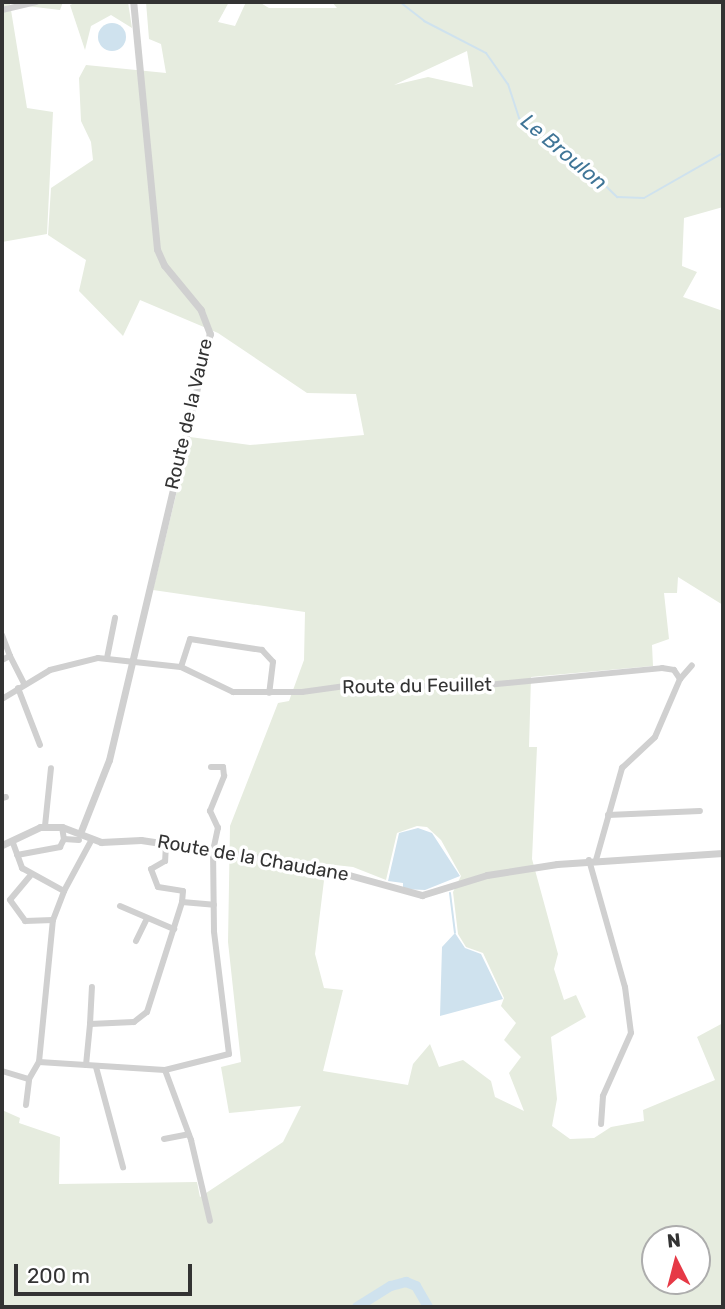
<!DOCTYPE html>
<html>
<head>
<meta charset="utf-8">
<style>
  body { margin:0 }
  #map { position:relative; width:725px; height:1309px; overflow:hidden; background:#fff; font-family:Rubik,sans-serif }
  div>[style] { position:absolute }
  .green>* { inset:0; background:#e6ecdf }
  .water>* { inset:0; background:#cfe2ee }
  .round { border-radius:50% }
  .stream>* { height:2px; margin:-1px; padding:0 1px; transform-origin:1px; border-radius:1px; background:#cfe2ee }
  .river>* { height:10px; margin:-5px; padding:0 5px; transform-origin:5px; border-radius:5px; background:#cfe2ee }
  .minor>* { height:6px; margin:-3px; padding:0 3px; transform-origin:3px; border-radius:3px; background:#d0d0d0 }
  .tertiary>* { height:7px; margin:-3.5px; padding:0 3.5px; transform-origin:3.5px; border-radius:3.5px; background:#d0d0d0 }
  span { translate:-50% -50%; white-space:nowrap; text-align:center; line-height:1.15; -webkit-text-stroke:7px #fff; paint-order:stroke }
  .street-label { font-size:19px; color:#333 }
  .water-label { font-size:21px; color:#3f7597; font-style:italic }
  .frame { position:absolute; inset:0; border:4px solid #333; pointer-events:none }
  .north { position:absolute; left:641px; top:1225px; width:70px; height:70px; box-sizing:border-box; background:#fff; border:2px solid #adadad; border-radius:50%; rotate:354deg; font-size:19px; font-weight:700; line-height:28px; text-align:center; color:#333 }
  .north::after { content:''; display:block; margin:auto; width:24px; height:32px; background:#e63946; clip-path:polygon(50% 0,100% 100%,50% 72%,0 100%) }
  .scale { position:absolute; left:14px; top:1264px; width:178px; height:32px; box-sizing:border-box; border:4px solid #333; border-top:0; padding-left:9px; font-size:21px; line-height:24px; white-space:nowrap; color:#333; -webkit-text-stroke:5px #fff; paint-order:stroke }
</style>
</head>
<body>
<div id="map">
  <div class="green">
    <i style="clip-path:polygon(2px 2px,63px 2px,60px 10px,10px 4px,27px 108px,53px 112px,47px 234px,2px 242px)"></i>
    <i style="clip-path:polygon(77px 2px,128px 2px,132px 28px,111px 15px,91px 26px,85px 50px,70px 5px)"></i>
    <i style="clip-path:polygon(evenodd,146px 2px,229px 2px,218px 22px,235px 26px,246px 2px,259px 2px,269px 8px,337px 8px,332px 2px,723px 2px,723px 207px,684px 218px,682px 266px,697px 272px,683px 297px,723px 311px,723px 605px,678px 577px,677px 593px,664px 593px,669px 639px,652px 645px,653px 666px,531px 677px,529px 747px,537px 747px,532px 859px,558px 954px,554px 969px,564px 1000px,576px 995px,586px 1017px,551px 1037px,557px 1099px,552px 1126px,570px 1139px,594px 1138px,611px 1127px,644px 1121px,643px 1110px,715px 1080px,697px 1037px,723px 1023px,723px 1307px,2px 1307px,2px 1110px,20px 1118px,19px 1123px,60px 1137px,59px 1184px,197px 1182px,200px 1197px,283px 1142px,301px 1106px,229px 1113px,221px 1067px,241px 1062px,228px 942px,230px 826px,278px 703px,289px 701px,304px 660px,305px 612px,153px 590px,190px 437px,250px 445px,364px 435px,356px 394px,307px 393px,218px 333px,140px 300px,123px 336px,79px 291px,86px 260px,48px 235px,51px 188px,93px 160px,91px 142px,81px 121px,79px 78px,86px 65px,166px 73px,161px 44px,149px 39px,146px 2px,467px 51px,473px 87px,428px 77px,394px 85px,467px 51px,146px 2px,417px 826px,427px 827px,441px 840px,461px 876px,453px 892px,458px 934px,466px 947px,483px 953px,504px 998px,501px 1006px,516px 1023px,504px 1040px,521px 1057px,509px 1073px,524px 1111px,495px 1097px,491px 1081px,463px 1060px,439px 1067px,430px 1044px,413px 1064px,408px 1085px,323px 1071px,343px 990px,324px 988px,315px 954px,326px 864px,353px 867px,386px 880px,397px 833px,417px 826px,146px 2px,655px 1239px,697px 1239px,697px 1281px,655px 1281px,655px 1239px)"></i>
  </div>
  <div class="water">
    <i class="round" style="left:98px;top:23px;width:28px;height:28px"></i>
    <i style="clip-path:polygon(418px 828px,432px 833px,460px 876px,425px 890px,403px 889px,403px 883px,388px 881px,399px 833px)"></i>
    <i style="clip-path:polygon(455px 933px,465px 948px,481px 954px,503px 999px,440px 1016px,442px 947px)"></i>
  </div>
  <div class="stream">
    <i style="left:400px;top:2px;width:31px;rotate:38deg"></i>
    <i style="left:424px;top:21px;width:70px;rotate:27.3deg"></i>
    <i style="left:486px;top:53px;width:38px;rotate:55deg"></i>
    <i style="left:508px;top:84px;width:36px;rotate:72deg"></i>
    <i style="left:519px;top:118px;width:75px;rotate:35.2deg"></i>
    <i style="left:580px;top:161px;width:52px;rotate:44.2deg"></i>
    <i style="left:617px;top:197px;width:27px;rotate:2deg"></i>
    <i style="left:644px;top:198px;width:91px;rotate:-29.7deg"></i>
    <i style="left:450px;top:893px;width:40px;rotate:82.9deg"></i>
  </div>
  <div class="river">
    <i style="left:357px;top:1307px;width:40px;rotate:-32deg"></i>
    <i style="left:391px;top:1286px;width:16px;rotate:-15deg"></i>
    <i style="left:406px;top:1282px;width:11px;rotate:22deg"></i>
    <i style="left:416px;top:1286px;width:24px;rotate:60deg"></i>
  </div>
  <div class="minor">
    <i style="left:2px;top:10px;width:35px;rotate:-13deg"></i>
    <i style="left:2px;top:635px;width:22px;rotate:69deg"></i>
    <i style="left:107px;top:658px;width:41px;rotate:-78.7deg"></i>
    <i style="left:2px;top:660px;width:9px;rotate:-27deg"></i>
    <i style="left:10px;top:656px;width:31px;rotate:63deg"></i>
    <i style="left:181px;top:667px;width:29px;rotate:-72deg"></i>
    <i style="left:190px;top:639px;width:73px;rotate:8.7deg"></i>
    <i style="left:262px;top:650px;width:16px;rotate:47deg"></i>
    <i style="left:273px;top:662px;width:31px;rotate:97deg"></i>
    <i style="left:18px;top:688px;width:61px;rotate:68.9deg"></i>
    <i style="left:2px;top:699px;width:56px;rotate:-31.1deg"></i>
    <i style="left:50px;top:670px;width:49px;rotate:-14deg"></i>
    <i style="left:98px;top:658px;width:83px;rotate:6.2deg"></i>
    <i style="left:181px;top:667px;width:58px;rotate:25.7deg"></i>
    <i style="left:233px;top:692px;width:69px"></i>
    <i style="left:302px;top:692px;width:51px;rotate:-7.8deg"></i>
    <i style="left:353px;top:685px;width:113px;rotate:1deg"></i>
    <i style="left:466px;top:687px;width:197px;rotate:-5.5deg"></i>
    <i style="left:662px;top:668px;width:12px;rotate:9deg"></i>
    <i style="left:674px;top:670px;width:11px;rotate:56deg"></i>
    <i style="left:2px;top:798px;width:4px;rotate:-14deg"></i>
    <i style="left:608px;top:815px;width:92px;rotate:-2.5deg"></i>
    <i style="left:45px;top:826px;width:58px;rotate:-84.1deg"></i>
    <i style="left:62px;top:827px;width:12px;rotate:81deg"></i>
    <i style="left:64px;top:839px;width:15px;rotate:4deg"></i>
    <i style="left:13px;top:843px;width:27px;rotate:70deg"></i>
    <i style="left:22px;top:868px;width:48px;rotate:28.7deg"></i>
    <i style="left:166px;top:844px;width:17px;rotate:93deg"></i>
    <i style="left:165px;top:861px;width:16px;rotate:150deg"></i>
    <i style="left:151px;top:869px;width:19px;rotate:69deg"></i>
    <i style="left:158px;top:887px;width:25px;rotate:9deg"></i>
    <i style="left:183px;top:891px;width:11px;rotate:95deg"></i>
    <i style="left:17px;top:855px;width:44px;rotate:-10.5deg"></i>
    <i style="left:60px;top:847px;width:9px;rotate:-63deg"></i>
    <i style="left:589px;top:860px;width:132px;rotate:74.2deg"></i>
    <i style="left:625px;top:987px;width:46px;rotate:82.6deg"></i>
    <i style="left:631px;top:1033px;width:69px;rotate:114deg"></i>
    <i style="left:603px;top:1096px;width:28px;rotate:94deg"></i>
    <i style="left:596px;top:860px;width:96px;rotate:-74.2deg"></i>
    <i style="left:622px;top:768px;width:45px;rotate:-43.2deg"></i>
    <i style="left:655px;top:737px;width:63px;rotate:-66.7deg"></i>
    <i style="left:680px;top:679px;width:18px;rotate:-49deg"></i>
    <i style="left:30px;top:876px;width:31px;rotate:130deg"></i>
    <i style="left:10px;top:900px;width:26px;rotate:54deg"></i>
    <i style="left:25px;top:921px;width:28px;rotate:-2deg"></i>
    <i style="left:120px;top:906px;width:59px;rotate:23.1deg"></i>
    <i style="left:136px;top:941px;width:25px;rotate:-64deg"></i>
    <i style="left:90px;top:1024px;width:37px;rotate:-87deg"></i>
    <i style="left:39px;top:1062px;width:126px;rotate:3.6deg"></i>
    <i style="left:165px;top:1070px;width:66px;rotate:-14deg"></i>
    <i style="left:229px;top:1054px;width:124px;rotate:-97deg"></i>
    <i style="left:214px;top:931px;width:80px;rotate:-90.7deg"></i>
    <i style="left:213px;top:851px;width:24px;rotate:-78deg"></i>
    <i style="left:218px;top:828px;width:19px;rotate:-115deg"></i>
    <i style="left:210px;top:811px;width:38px;rotate:-68deg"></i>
    <i style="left:224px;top:776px;width:9px;rotate:-96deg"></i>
    <i style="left:223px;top:767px;width:12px;rotate:180deg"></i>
    <i style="left:86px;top:1065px;width:41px;rotate:-84.4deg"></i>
    <i style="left:90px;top:1024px;width:44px;rotate:-2.6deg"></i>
    <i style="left:134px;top:1022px;width:16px;rotate:-38deg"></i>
    <i style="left:147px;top:1012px;width:115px;rotate:-72.3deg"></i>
    <i style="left:182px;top:902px;width:32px;rotate:5deg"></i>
    <i style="left:96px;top:1067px;width:104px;rotate:74.9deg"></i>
    <i style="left:165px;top:1070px;width:75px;rotate:69.6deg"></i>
    <i style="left:191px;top:1140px;width:83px;rotate:76.8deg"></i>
    <i style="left:2px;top:1071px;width:28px;rotate:17deg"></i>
    <i style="left:26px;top:1105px;width:26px;rotate:-83deg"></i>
    <i style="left:29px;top:1079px;width:20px;rotate:-60deg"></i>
    <i style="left:39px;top:1062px;width:143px;rotate:-84.4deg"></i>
    <i style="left:53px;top:920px;width:31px;rotate:-69deg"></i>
    <i style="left:64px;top:891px;width:59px;rotate:-61.7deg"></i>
    <i style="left:164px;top:1139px;width:25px;rotate:-11deg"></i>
  </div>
  <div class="tertiary">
    <i style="left:81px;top:831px;width:76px;rotate:-68.5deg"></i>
    <i style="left:109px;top:760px;width:438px;rotate:-76.7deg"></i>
    <i style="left:210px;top:334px;width:26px;rotate:-111deg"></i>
    <i style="left:201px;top:310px;width:58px;rotate:-129.4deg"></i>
    <i style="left:164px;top:265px;width:17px;rotate:-114deg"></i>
    <i style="left:157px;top:249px;width:248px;rotate:-95.5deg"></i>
    <i style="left:2px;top:845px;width:42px;rotate:-25.3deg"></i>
    <i style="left:40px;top:827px;width:22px"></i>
    <i style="left:62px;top:827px;width:42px;rotate:21deg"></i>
    <i style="left:101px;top:842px;width:40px;rotate:-2.9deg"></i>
    <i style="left:141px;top:840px;width:181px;rotate:8.6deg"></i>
    <i style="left:320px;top:867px;width:106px;rotate:15.4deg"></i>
    <i style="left:422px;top:895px;width:68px;rotate:-17.1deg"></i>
    <i style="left:487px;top:875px;width:71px;rotate:-8.9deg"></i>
    <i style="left:557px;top:864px;width:166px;rotate:-3.8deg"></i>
  </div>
  <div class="street-label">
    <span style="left:189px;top:414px;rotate:-77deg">Route de la Vaure</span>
    <span style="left:417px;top:686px;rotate:-1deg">Route du Feuillet</span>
    <span style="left:253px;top:858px;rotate:10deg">Route de la Chaudane</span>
  </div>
  <div class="water-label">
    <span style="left:564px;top:152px;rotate:40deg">Le Broulon</span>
  </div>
  <div class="frame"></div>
  <div class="north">N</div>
  <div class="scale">200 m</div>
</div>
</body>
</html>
